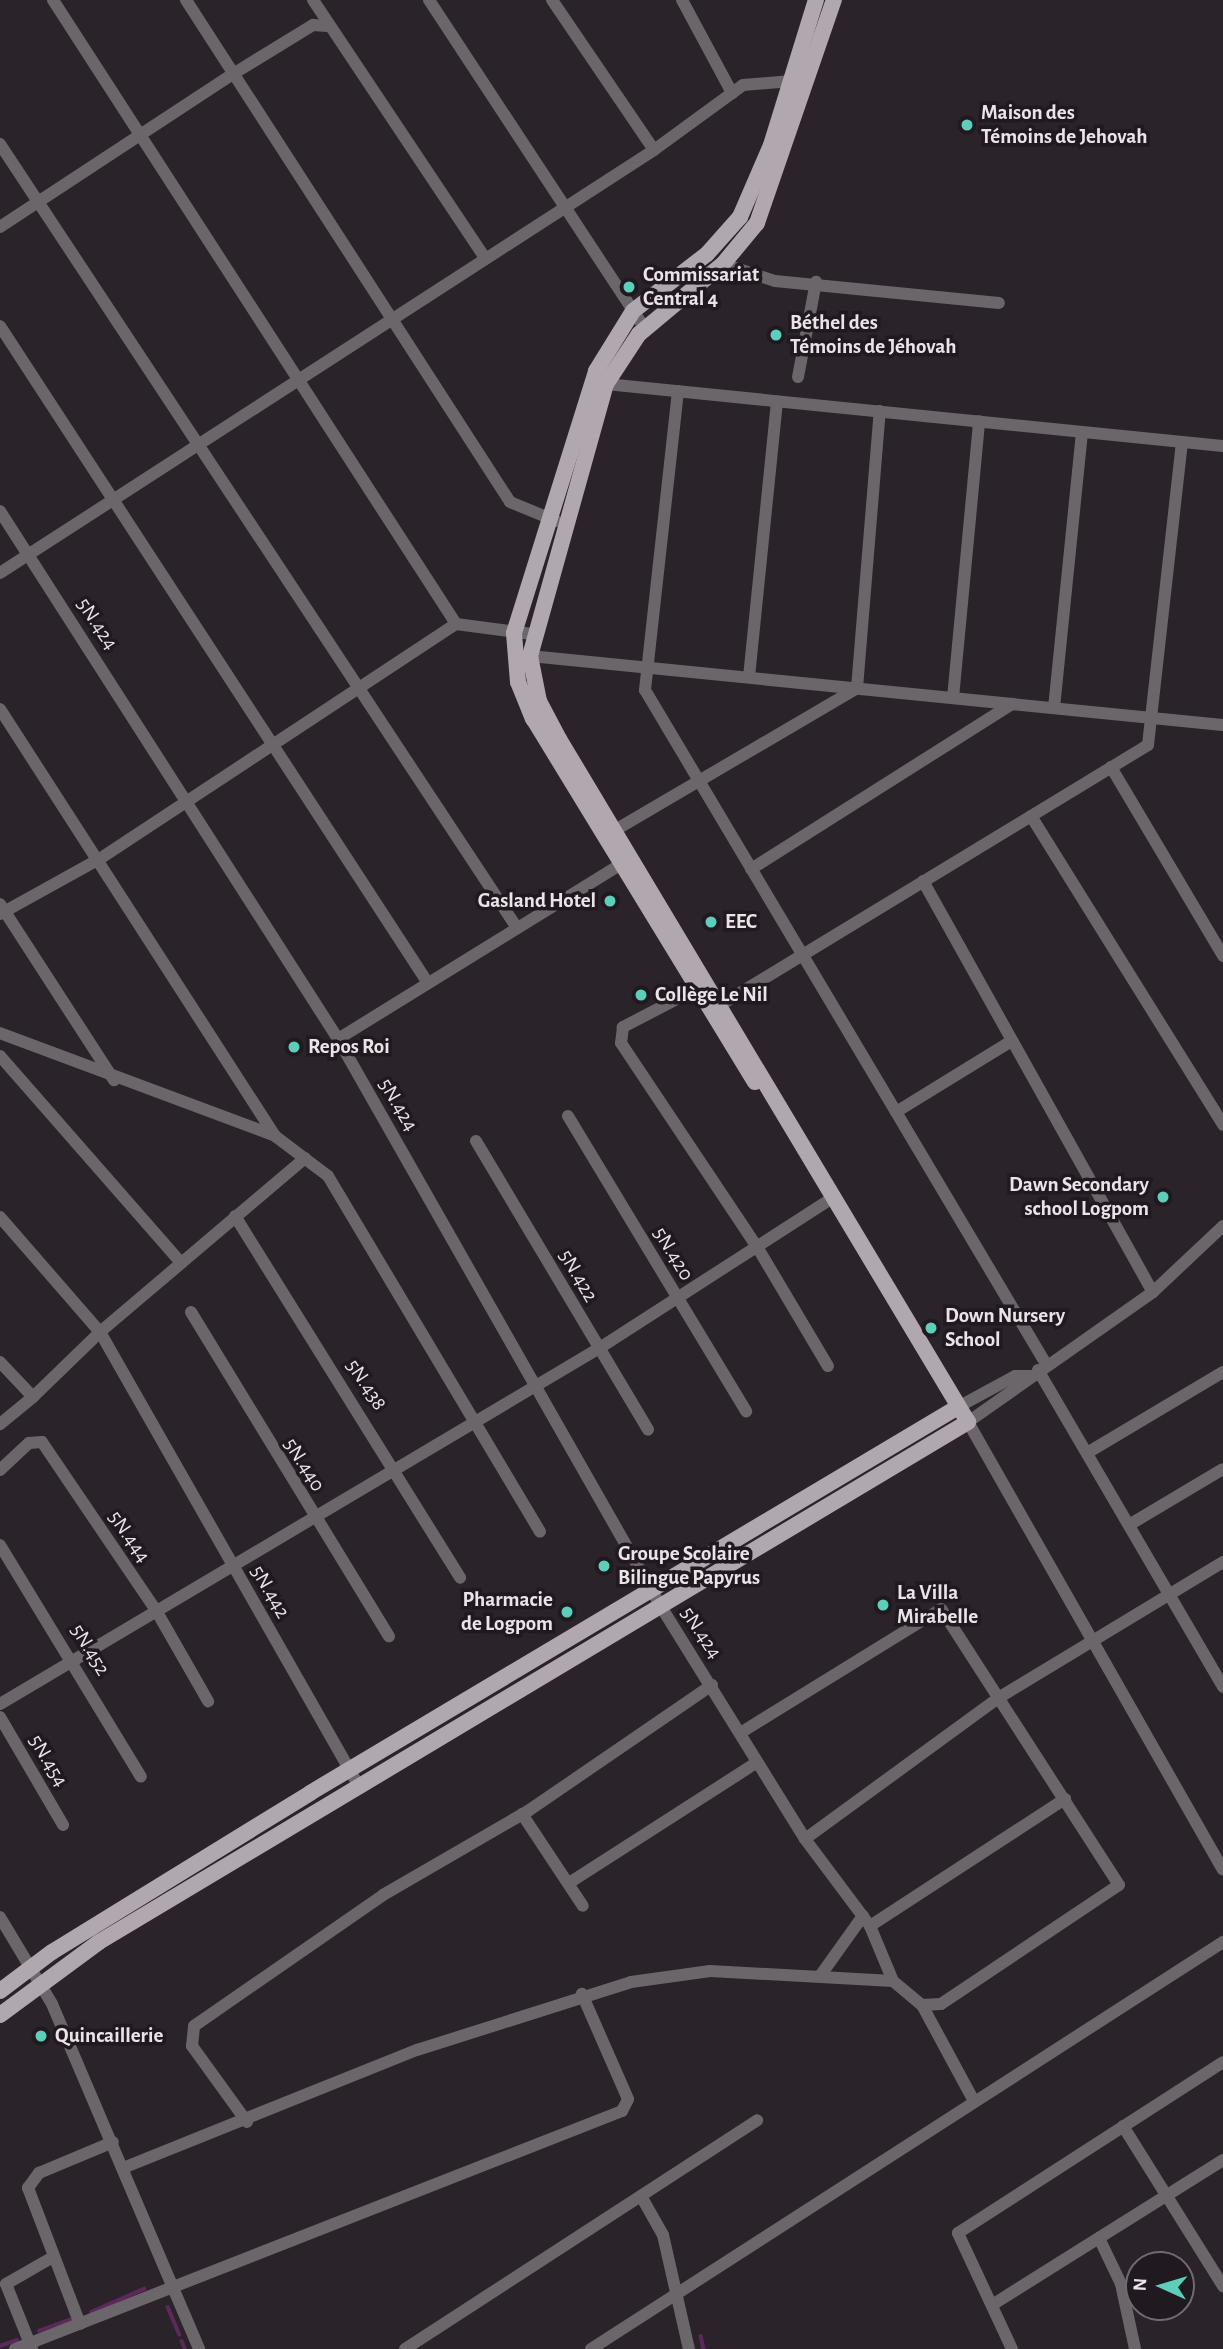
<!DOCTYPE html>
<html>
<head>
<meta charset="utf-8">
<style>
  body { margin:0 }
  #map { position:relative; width:1223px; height:2349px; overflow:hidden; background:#2a232a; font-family:"Alegreya Sans",sans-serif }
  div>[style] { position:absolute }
  .stream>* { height:3.5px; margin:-1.75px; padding:0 1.75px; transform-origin:1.75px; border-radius:1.75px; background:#5d285a }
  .minor>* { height:12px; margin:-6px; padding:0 6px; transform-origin:6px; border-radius:6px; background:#6b666a }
  .major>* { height:16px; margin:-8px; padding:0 8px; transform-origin:8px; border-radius:8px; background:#b0a7af }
  .dots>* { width:19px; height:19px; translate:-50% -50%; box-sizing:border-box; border:4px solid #211920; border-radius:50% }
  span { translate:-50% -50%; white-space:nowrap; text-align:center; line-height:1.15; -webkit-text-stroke:7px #211920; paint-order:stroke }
  .poi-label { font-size:21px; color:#eae4e9; font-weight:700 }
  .left { translate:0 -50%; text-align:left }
  .right { translate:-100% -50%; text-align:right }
  .street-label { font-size:21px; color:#eae4e9 }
  .north { position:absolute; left:1125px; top:2251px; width:70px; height:70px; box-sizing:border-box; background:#211920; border:2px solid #716a70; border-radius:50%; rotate:274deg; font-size:19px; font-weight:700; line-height:28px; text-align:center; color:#eae4e9 }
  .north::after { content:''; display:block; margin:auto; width:24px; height:32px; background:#5cceba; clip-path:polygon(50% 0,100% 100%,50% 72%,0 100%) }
</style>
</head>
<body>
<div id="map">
  <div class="stream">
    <i style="left:168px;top:2307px;width:30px;rotate:67deg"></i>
    <i style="left:91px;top:2312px;width:58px;rotate:-23.5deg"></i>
    <i style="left:39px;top:2331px;width:37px;rotate:-20deg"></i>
    <i style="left:701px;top:2336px;width:13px;rotate:77deg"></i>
    <i style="left:182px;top:2341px;width:9px;rotate:69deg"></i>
    <i style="left:0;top:2346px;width:18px;rotate:-19deg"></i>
  </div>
  <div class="minor">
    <i style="left:53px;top:0;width:743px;rotate:57.14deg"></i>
    <i style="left:186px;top:0;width:597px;rotate:57.16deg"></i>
    <i style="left:510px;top:502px;width:50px;rotate:22.4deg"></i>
    <i style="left:313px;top:0;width:311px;rotate:56.3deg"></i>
    <i style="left:429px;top:0;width:394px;rotate:56.7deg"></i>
    <i style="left:552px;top:0;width:181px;rotate:55.8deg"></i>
    <i style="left:682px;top:0;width:106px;rotate:61.7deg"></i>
    <i style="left:0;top:144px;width:939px;rotate:56.6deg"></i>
    <i style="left:0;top:227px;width:279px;rotate:-33.3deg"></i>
    <i style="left:233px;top:74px;width:94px;rotate:-31.5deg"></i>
    <i style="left:313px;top:25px;width:14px;rotate:4deg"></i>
    <i style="left:723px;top:264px;width:55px;rotate:18.1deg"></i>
    <i style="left:775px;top:281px;width:225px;rotate:5.6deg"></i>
    <i style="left:0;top:326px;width:784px;rotate:56.92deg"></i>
    <i style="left:798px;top:377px;width:97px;rotate:-79.3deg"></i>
    <i style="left:606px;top:384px;width:620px;rotate:5.74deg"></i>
    <i style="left:678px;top:391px;width:301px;rotate:96.3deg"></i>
    <i style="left:645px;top:690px;width:784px;rotate:59.25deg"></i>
    <i style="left:0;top:511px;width:627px;rotate:57.37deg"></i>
    <i style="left:338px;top:1039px;width:651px;rotate:60.36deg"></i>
    <i style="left:660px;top:1605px;width:275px;rotate:58.2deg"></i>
    <i style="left:805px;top:1839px;width:109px;rotate:53.2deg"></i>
    <i style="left:870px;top:1926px;width:60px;rotate:67.3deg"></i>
    <i style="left:0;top:573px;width:779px;rotate:-32.89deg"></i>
    <i style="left:654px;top:150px;width:110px;rotate:-36.1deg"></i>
    <i style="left:743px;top:85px;width:49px;rotate:-4.7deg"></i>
    <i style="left:530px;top:656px;width:696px;rotate:5.69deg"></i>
    <i style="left:749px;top:677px;width:277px;rotate:-84.2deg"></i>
    <i style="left:953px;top:698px;width:278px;rotate:-84.6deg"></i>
    <i style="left:1054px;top:708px;width:277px;rotate:-84.2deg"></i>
    <i style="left:0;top:709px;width:508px;rotate:57.22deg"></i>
    <i style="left:1111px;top:767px;width:220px;rotate:59.3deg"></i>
    <i style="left:1031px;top:816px;width:364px;rotate:58.1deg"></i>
    <i style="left:617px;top:829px;width:278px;rotate:-30.4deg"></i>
    <i style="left:857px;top:688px;width:278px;rotate:-85.3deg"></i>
    <i style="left:751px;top:869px;width:309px;rotate:-32.3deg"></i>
    <i style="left:923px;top:881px;width:471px;rotate:60.8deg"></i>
    <i style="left:0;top:904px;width:210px;rotate:57.1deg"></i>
    <i style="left:0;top:914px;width:115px;rotate:-29deg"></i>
    <i style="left:101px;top:858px;width:425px;rotate:-33.4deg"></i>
    <i style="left:456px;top:624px;width:77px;rotate:7.5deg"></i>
    <i style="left:698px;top:988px;width:85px;rotate:152.5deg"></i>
    <i style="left:623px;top:1027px;width:16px;rotate:97deg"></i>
    <i style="left:621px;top:1043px;width:249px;rotate:56.3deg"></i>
    <i style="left:759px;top:1250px;width:135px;rotate:59.3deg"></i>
    <i style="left:712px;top:1010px;width:510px;rotate:-31.29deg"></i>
    <i style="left:1148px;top:745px;width:305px;rotate:-83.6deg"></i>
    <i style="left:0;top:1033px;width:294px;rotate:20.5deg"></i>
    <i style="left:275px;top:1136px;width:66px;rotate:37deg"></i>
    <i style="left:328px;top:1176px;width:414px;rotate:59.2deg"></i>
    <i style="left:338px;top:1039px;width:337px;rotate:-31.7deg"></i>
    <i style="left:0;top:1056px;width:275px;rotate:48.8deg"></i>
    <i style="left:896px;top:1112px;width:132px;rotate:-31.6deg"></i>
    <i style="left:568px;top:1116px;width:345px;rotate:58.9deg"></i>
    <i style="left:476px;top:1141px;width:336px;rotate:59.2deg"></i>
    <i style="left:235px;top:1216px;width:426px;rotate:58.1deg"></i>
    <i style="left:0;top:1217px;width:152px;rotate:49deg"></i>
    <i style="left:100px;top:1332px;width:525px;rotate:60.31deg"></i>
    <i style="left:1223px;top:1226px;width:96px;rotate:136.7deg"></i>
    <i style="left:1153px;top:1292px;width:226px;rotate:144.9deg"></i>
    <i style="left:968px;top:1422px;width:515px;rotate:60.35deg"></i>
    <i style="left:191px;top:1312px;width:380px;rotate:58.6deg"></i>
    <i style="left:0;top:1362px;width:48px;rotate:46.7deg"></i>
    <i style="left:33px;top:1397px;width:43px;rotate:140.7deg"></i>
    <i style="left:1038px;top:1370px;width:367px;rotate:59.7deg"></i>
    <i style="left:33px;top:1397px;width:93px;rotate:-44.1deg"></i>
    <i style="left:100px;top:1332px;width:269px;rotate:-40.3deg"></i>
    <i style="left:958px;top:1407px;width:65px;rotate:-28.5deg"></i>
    <i style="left:1015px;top:1376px;width:15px"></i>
    <i style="left:1087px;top:1453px;width:158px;rotate:-30.8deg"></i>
    <i style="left:0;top:1470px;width:40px;rotate:-43deg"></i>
    <i style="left:29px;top:1443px;width:13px;rotate:-4deg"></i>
    <i style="left:42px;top:1442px;width:205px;rotate:55.9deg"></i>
    <i style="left:157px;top:1612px;width:103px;rotate:60.2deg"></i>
    <i style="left:1129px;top:1525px;width:109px;rotate:-30.8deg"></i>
    <i style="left:0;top:1545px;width:271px;rotate:58.7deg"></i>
    <i style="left:0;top:1704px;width:695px;rotate:-30.7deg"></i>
    <i style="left:598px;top:1349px;width:282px;rotate:-32.8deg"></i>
    <i style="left:0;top:1717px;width:125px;rotate:59.7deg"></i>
    <i style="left:522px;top:1814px;width:110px;rotate:56.5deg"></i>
    <i style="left:805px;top:1839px;width:241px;rotate:-36.1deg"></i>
    <i style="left:1000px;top:1697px;width:261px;rotate:-31.2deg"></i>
    <i style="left:569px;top:1883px;width:222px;rotate:-32.7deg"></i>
    <i style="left:0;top:1917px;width:101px;rotate:59.1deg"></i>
    <i style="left:52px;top:2004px;width:375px;rotate:66.9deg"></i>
    <i style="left:870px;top:1926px;width:233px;rotate:-33.1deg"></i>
    <i style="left:820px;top:1976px;width:74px;rotate:-54.4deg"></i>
    <i style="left:922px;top:2005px;width:109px;rotate:61.6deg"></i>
    <i style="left:247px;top:2122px;width:94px;rotate:-125.9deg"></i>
    <i style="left:192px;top:2046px;width:20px;rotate:-84deg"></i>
    <i style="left:194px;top:2026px;width:230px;rotate:-34.7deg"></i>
    <i style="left:383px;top:1895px;width:168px;rotate:-30.1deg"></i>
    <i style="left:528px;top:1811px;width:223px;rotate:-34.4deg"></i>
    <i style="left:1123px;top:2126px;width:189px;rotate:58deg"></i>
    <i style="left:123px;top:2168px;width:317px;rotate:-21.9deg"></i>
    <i style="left:417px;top:2050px;width:225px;rotate:-17.6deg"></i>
    <i style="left:631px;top:1982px;width:80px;rotate:-7.9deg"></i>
    <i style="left:710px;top:1971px;width:183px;rotate:3.1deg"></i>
    <i style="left:893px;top:1981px;width:38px;rotate:40deg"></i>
    <i style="left:922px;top:2005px;width:19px;rotate:-3deg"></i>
    <i style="left:941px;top:2004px;width:214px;rotate:-33.8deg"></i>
    <i style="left:1119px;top:1885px;width:328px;rotate:-122.8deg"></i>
    <i style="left:941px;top:1609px;width:236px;rotate:148.3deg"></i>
    <i style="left:641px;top:2196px;width:45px;rotate:60.6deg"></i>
    <i style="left:663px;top:2235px;width:117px;rotate:77.2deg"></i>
    <i style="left:1099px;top:2238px;width:51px;rotate:64.4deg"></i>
    <i style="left:1121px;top:2284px;width:66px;rotate:77.8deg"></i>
    <i style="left:992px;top:2305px;width:273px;rotate:-32.1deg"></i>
    <i style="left:80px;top:2324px;width:146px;rotate:-110.9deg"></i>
    <i style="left:28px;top:2188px;width:19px;rotate:-54deg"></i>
    <i style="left:39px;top:2173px;width:80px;rotate:-22.7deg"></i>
    <i style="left:15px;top:2349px;width:652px;rotate:-21.41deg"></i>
    <i style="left:622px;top:2111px;width:13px;rotate:-63deg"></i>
    <i style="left:628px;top:2099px;width:115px;rotate:-113.7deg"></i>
    <i style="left:32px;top:2349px;width:70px;rotate:-111.8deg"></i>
    <i style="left:6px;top:2284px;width:54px;rotate:-29.9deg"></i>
    <i style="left:405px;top:2349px;width:420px;rotate:-33deg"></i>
    <i style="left:591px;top:2349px;width:752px;rotate:-32.78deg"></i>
    <i style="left:1012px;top:2349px;width:128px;rotate:-115deg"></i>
    <i style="left:958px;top:2233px;width:315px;rotate:-32.8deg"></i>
  </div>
  <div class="major">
    <i style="left:755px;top:1082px;width:426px;rotate:-121.4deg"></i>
    <i style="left:533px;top:719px;width:40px;rotate:-112deg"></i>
    <i style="left:518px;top:682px;width:49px;rotate:-94.7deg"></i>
    <i style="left:514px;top:633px;width:275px;rotate:-72.6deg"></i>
    <i style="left:596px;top:371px;width:70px;rotate:-58.3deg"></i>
    <i style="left:633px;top:311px;width:93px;rotate:-37.6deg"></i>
    <i style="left:707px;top:254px;width:50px;rotate:-48.3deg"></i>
    <i style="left:740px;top:217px;width:78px;rotate:-66.7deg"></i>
    <i style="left:771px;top:145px;width:152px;rotate:-72.8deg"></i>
    <i style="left:0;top:1991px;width:65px;rotate:-36.9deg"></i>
    <i style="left:52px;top:1952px;width:303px;rotate:-31.6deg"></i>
    <i style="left:310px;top:1793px;width:754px;rotate:-30.78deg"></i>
    <i style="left:0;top:2015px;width:123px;rotate:-36.4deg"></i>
    <i style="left:99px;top:1942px;width:1013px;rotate:-30.9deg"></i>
    <i style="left:968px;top:1422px;width:796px;rotate:-120.91deg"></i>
    <i style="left:559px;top:739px;width:43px;rotate:-117.8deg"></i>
    <i style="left:539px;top:701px;width:46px;rotate:-101.3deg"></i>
    <i style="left:530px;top:656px;width:282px;rotate:-74.4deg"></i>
    <i style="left:606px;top:384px;width:60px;rotate:-56.6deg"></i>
    <i style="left:639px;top:334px;width:109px;rotate:-39.8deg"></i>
    <i style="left:723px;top:264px;width:53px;rotate:-50.3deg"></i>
    <i style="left:757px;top:223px;width:236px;rotate:-71deg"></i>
  </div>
  <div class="dots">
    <i style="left:967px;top:125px;background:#5cceba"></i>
    <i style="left:629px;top:287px;background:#5cceba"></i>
    <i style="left:776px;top:335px;background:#5cceba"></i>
    <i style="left:610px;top:901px;background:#5cceba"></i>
    <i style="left:711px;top:922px;background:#5cceba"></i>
    <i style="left:641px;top:995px;background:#5cceba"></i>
    <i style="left:294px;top:1047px;background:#5cceba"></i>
    <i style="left:1163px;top:1197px;background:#5cceba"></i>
    <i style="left:931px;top:1328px;background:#5cceba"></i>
    <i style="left:604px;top:1566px;background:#5cceba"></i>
    <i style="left:883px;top:1605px;background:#5cceba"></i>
    <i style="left:567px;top:1612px;background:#5cceba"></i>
    <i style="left:41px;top:2036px;background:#5cceba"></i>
  </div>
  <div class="poi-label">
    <span class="left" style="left:981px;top:125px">Maison des<br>Témoins de Jehovah</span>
    <span class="left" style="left:643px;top:287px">Commissariat<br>Central 4</span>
    <span class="left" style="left:790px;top:335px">Béthel des<br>Témoins de Jéhovah</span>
    <span class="right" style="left:596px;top:901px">Gasland Hotel</span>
    <span class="left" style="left:725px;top:922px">EEC</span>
    <span class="left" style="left:655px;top:995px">Collège Le Nil</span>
    <span class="left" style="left:308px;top:1047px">Repos Roi</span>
    <span class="right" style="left:1149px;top:1197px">Dawn Secondary<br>school Logpom</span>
    <span class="left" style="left:945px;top:1328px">Down Nursery<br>School</span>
    <span class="left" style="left:618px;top:1566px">Groupe Scolaire<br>Bilingue Papyrus</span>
    <span class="left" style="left:897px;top:1605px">La Villa<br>Mirabelle</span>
    <span class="right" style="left:553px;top:1612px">Pharmacie<br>de Logpom</span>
    <span class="left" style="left:55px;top:2036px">Quincaillerie</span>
  </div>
  <div class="street-label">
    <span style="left:97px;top:624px;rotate:57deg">5N.424</span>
    <span style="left:398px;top:1105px;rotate:60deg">5N.424</span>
    <span style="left:673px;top:1254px;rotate:59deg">5N.420</span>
    <span style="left:578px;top:1276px;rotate:60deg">5N.422</span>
    <span style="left:366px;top:1385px;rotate:57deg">5N.438</span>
    <span style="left:304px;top:1465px;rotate:58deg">5N.440</span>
    <span style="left:129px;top:1537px;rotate:56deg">5N.444</span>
    <span style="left:270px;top:1592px;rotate:60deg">5N.442</span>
    <span style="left:701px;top:1633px;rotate:57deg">5N.424</span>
    <span style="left:90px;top:1650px;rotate:59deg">5N.452</span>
    <span style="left:48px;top:1761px;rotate:60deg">5N.454</span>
  </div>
  <div class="north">N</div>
</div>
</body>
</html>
